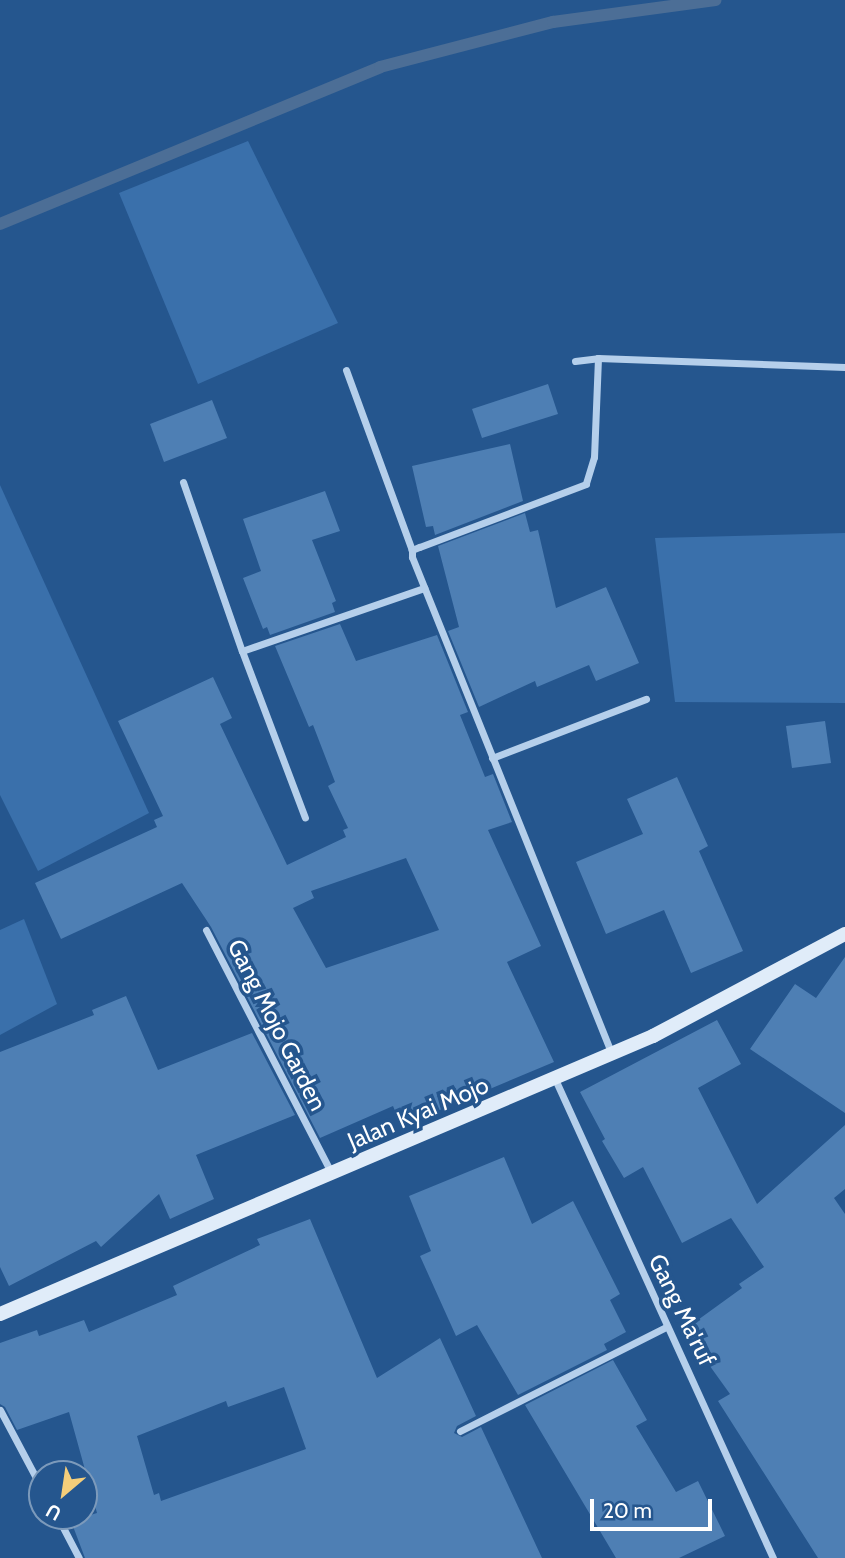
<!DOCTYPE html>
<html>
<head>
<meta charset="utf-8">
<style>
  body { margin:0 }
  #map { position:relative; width:845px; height:1558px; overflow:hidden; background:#25568e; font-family:Cabin,sans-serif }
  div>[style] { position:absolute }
  .green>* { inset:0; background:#3a70ab }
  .stream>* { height:12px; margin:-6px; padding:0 6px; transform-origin:6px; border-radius:6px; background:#4c6e96 }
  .building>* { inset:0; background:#4e7fb4 }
  .street>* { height:7px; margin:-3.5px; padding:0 3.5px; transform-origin:3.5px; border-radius:3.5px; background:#b5cfeb }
  .secondary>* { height:14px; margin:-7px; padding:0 7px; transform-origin:7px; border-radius:7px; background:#e0ecf9 }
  span { translate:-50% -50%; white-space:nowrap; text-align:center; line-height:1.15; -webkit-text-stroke:7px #25568e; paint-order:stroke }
  .street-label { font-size:24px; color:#fff }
  .north { position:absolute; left:28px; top:1460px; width:70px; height:70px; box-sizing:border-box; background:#25568e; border:2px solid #7c9abb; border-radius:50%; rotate:209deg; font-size:19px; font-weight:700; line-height:28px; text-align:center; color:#fff }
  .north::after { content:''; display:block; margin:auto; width:24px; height:32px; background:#f5ce7a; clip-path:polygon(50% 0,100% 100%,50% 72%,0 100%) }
  .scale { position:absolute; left:590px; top:1499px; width:122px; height:32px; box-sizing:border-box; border:4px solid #fff; border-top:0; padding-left:9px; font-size:21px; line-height:24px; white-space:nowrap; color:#fff; -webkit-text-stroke:5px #25568e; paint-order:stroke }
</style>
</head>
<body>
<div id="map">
  <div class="green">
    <i style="clip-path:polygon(248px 141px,338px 323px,198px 384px,119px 193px)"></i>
    <i style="clip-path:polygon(0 485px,149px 813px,38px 871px,0 795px)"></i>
    <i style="clip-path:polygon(845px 533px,845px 703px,675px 702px,655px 538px)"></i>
    <i style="clip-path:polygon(24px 919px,57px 1004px,0 1035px,0 930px)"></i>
  </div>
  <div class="stream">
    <i style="left:0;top:224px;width:411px;rotate:-22.4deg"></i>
    <i style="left:380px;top:67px;width:179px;rotate:-14.6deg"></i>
    <i style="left:553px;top:22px;width:164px;rotate:-7.7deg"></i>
  </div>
  <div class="building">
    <i style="clip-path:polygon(548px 384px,558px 414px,482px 438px,472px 409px)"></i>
    <i style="clip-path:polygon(212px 400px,227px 438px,164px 462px,150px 424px)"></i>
    <i style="clip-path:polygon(510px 444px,523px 501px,435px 535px,433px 526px,426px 527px,412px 466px)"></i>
    <i style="clip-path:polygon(325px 491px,340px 531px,312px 540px,336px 601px,332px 603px,335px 612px,270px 635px,267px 627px,263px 629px,243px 578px,261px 571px,243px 519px)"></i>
    <i style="clip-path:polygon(525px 513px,530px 532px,538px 530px,556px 608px,606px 587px,639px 663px,596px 681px,589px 665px,537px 687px,535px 681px,479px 707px,448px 631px,459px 627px,438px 546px)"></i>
    <i style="clip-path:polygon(evenodd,340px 624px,356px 661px,437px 635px,468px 712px,460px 715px,485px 777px,493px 774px,512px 822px,488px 830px,541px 946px,507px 962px,554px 1062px,435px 1112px,400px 1123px,393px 1106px,320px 1138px,211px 927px,182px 883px,61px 939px,35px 883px,157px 827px,154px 820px,163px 816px,118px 721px,213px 677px,232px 718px,220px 724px,287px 865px,346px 837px,343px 830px,348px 828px,328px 786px,335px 782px,313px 725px,309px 727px,275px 646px,340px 624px,406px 858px,439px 930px,326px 968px,293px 908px,314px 898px,311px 891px,406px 858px)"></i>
    <i style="clip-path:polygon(825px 721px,831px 763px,792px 768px,786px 726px)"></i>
    <i style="clip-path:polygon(677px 777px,708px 846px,699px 851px,743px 951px,691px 973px,664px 910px,606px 934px,576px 862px,643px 834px,627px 799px)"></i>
    <i style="clip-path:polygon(845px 957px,845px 1113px,750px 1049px,795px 984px,816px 998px)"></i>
    <i style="clip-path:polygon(126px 996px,158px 1070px,252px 1033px,295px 1115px,196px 1155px,214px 1199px,170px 1219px,159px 1194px,101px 1247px,96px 1241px,9px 1286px,0 1267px,0 1052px,94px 1015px,92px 1010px)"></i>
    <i style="clip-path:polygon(717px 1020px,741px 1064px,698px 1088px,757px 1204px,845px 1125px,845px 1189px,834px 1198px,845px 1214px,845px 1558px,818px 1558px,718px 1401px,730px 1394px,684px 1330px,742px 1288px,739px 1284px,764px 1267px,731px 1218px,682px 1243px,643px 1167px,624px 1178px,602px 1141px,605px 1139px,580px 1092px)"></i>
    <i style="clip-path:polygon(504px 1157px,532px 1224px,573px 1201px,620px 1294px,610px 1300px,626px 1332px,604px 1344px,607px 1350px,518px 1395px,477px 1325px,456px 1336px,420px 1256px,431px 1251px,409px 1196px)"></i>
    <i style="clip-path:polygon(evenodd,310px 1219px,377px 1378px,440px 1338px,476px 1416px,457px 1426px,454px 1433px,462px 1437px,481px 1427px,542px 1558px,85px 1558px,71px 1521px,97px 1513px,69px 1412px,17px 1430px,5px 1407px,0 1404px,0 1343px,37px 1330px,39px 1336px,84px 1320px,89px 1332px,177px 1295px,173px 1286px,260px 1245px,257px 1239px,310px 1219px,284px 1387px,306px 1449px,161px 1501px,159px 1493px,154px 1495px,137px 1436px,226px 1401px,228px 1407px,284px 1387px)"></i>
    <i style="clip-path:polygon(613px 1360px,647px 1420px,636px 1426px,676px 1492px,698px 1481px,725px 1536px,679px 1558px,616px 1558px,525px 1405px)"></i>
  </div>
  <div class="street">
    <i style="left:598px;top:358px;width:247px;rotate:2.1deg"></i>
    <i style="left:575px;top:361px;width:23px;rotate:-7deg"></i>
    <i style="left:598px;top:358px;width:99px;rotate:92.3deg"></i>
    <i style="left:594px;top:457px;width:28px;rotate:107deg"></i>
    <i style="left:586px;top:484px;width:178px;rotate:159.3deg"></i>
    <i style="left:419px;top:547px;width:8px;rotate:157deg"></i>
    <i style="left:412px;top:550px;width:7px;rotate:90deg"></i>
    <i style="left:412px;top:557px;width:534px;rotate:68.1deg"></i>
    <i style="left:346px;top:370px;width:192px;rotate:69.9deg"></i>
    <i style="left:183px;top:482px;width:179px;rotate:70.8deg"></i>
    <i style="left:242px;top:651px;width:193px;rotate:-19.1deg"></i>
    <i style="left:242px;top:651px;width:178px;rotate:69.3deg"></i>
    <i style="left:492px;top:758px;width:165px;rotate:-21deg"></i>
    <i style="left:206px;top:930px;width:275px;rotate:62.7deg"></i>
    <i style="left:555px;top:1079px;width:526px;rotate:65.53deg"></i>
    <i style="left:0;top:1410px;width:89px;rotate:62deg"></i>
    <i style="left:460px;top:1431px;width:231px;rotate:-26.8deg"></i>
    <i style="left:57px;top:1516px;width:47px;rotate:62.4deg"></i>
  </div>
  <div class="secondary">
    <i style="left:0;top:1314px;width:710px;rotate:-23.06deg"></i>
    <i style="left:653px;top:1036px;width:217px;rotate:-28deg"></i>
  </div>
  <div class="street-label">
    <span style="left:277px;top:1025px;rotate:63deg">Gang Mojo Garden</span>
    <span style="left:418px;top:1113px;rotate:-23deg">Jalan Kyai Mojo</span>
    <span style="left:682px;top:1310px;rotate:64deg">Gang Ma'ruf</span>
  </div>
  <div class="north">U</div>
  <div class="scale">20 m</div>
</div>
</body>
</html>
